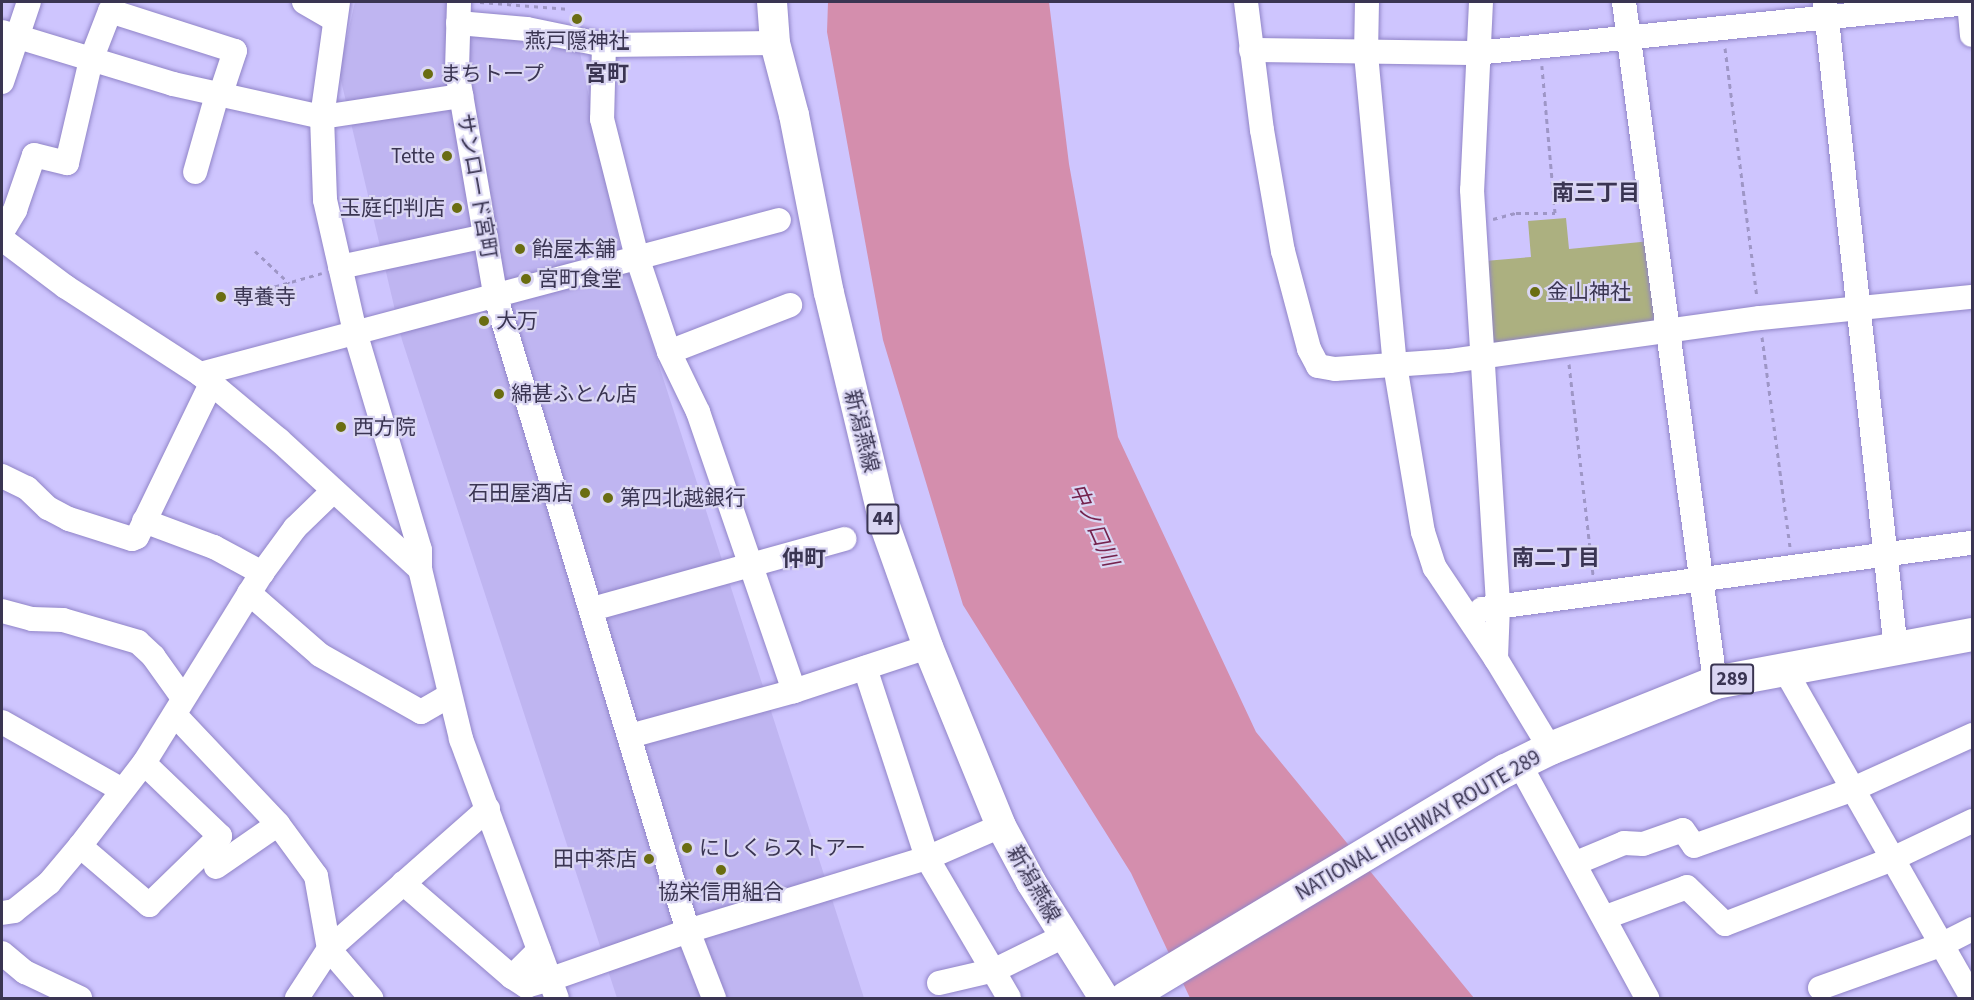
<!DOCTYPE html>
<html>
<head>
<meta charset="utf-8">
<style>
  body { margin:0 }
  #map { position:relative; width:1974px; height:1000px; overflow:hidden; background:#cec5fe; font-family:"Source Sans 3","Noto Sans JP",sans-serif }
  div>[style] { position:absolute }
  .built>* { inset:0; background:#bfb5f1 }
  .green>* { inset:0; background:#acb080 }
  .water>* { inset:0; background:#d48ead }
  .path>* { height:3px; margin-top:-1.5px; transform-origin:0; background:repeating-linear-gradient(90deg,#9e96c6 0 4.5px,transparent 0 9px) }
  .roads { filter:drop-shadow(0 0 2px #9084c7) drop-shadow(0 0 2px #9084c7) }
  .minor>* { height:24px; margin:-12px; padding:0 12px; transform-origin:12px; border-radius:12px; background:#fff }
  .major>* { height:30px; margin:-15px; padding:0 15px; transform-origin:15px; border-radius:15px; background:#fff }
  .highway>* { height:33px; margin:-16.5px; padding:0 16.5px; transform-origin:16.5px; border-radius:16.5px; background:#fff }
  .dots>* { width:16px; height:16px; translate:-50% -50%; box-sizing:border-box; border:3px solid #dad6f3; border-radius:50% }
  span { translate:-50% -50%; white-space:nowrap; text-align:center; line-height:1.15; -webkit-text-stroke:4.5px #dad6f3; paint-order:stroke }
  .shield-label span { padding:2px 4px; background:#dad6f3; border:2px solid; border-radius:4px; -webkit-text-stroke-width:0 }
  .shield-label { font-size:20px; color:#3a3552; font-weight:700 }
  .poi-label { font-size:21px; color:#3a3552 }
  .left { translate:0 -50%; text-align:left }
  .right { translate:-100% -50%; text-align:right }
  .street-label { font-size:21px; color:#3a3552 }
  .neighbourhood-label { font-size:22px; color:#3a3552; font-weight:700 }
  .water-label { font-size:22px; color:#75234e; font-style:italic }
  .frame { position:absolute; inset:0; border:3px solid #3a3552; pointer-events:none }
</style>
</head>
<body>
<div id="map">
  <div class="built">
    <i style="clip-path:polygon(355px 2px,466px 2px,463px 15px,576px 33px,618px 239px,864px 998px,617px 998px,402px 340px,339px 72px)"></i>
  </div>
  <div class="green">
    <i style="clip-path:polygon(1566px 218px,1569px 249px,1651px 241px,1660px 328px,1493px 346px,1485px 261px,1531px 257px,1528px 221px)"></i>
  </div>
  <div class="water">
    <i style="clip-path:polygon(828px 2px,1049px 2px,1069px 164px,1118px 437px,1256px 732px,1474px 998px,1190px 998px,1131px 873px,963px 605px,883px 340px,827px 32px)"></i>
  </div>
  <div class="path">
    <i style="left:480px;top:2px;width:90px;rotate:4.4deg"></i>
    <i style="left:1725px;top:48px;width:251px;rotate:82.7deg"></i>
    <i style="left:1493px;top:219px;width:24px;rotate:-15deg"></i>
    <i style="left:1516px;top:213px;width:39px"></i>
    <i style="left:1555px;top:213px;width:148px;rotate:-95.1deg"></i>
    <i style="left:255px;top:251px;width:47px;rotate:43.3deg"></i>
    <i style="left:266px;top:289px;width:58px;rotate:-15.9deg"></i>
    <i style="left:1762px;top:337px;width:212px;rotate:82.4deg"></i>
    <i style="left:1569px;top:364px;width:212px;rotate:83.5deg"></i>
  </div>
  <div class="roads">
    <div class="minor">
      <i style="left:304px;top:2px;width:34px;rotate:30deg"></i>
      <i style="left:338px;top:2px;width:116px;rotate:97.9deg"></i>
      <i style="left:322px;top:117px;width:83px;rotate:87.9deg"></i>
      <i style="left:325px;top:200px;width:135px;rotate:77.2deg"></i>
      <i style="left:355px;top:332px;width:227px;rotate:73.4deg"></i>
      <i style="left:420px;top:550px;width:19px;rotate:90deg"></i>
      <i style="left:459px;top:2px;width:69px;rotate:91.7deg"></i>
      <i style="left:457px;top:71px;width:230px;rotate:80.3deg"></i>
      <i style="left:496px;top:298px;width:661px;rotate:73.13deg"></i>
      <i style="left:688px;top:931px;width:72px;rotate:68.8deg"></i>
      <i style="left:1246px;top:2px;width:129px;rotate:82.9deg"></i>
      <i style="left:1262px;top:130px;width:123px;rotate:80.2deg"></i>
      <i style="left:1283px;top:251px;width:101px;rotate:75.1deg"></i>
      <i style="left:1309px;top:349px;width:19px;rotate:62deg"></i>
      <i style="left:1318px;top:366px;width:17px;rotate:10deg"></i>
      <i style="left:1335px;top:369px;width:115px;rotate:-4deg"></i>
      <i style="left:1450px;top:361px;width:313px;rotate:-7.9deg"></i>
      <i style="left:1760px;top:318px;width:213px;rotate:-5.7deg"></i>
      <i style="left:1367px;top:2px;width:52px;rotate:91.1deg"></i>
      <i style="left:1366px;top:54px;width:312px;rotate:84.7deg"></i>
      <i style="left:1395px;top:365px;width:169px;rotate:80.5deg"></i>
      <i style="left:1423px;top:532px;width:38px;rotate:72deg"></i>
      <i style="left:1435px;top:568px;width:110px;rotate:56.2deg"></i>
      <i style="left:1481px;top:2px;width:188px;rotate:92.7deg"></i>
      <i style="left:1472px;top:190px;width:417px;rotate:86.4deg"></i>
      <i style="left:1498px;top:606px;width:53px;rotate:92.2deg"></i>
      <i style="left:1496px;top:659px;width:104px;rotate:58.8deg"></i>
      <i style="left:1624px;top:2px;width:686px;rotate:82.38deg"></i>
      <i style="left:1825px;top:2px;width:652px;rotate:83.75deg"></i>
      <i style="left:1969px;top:2px;width:33px;rotate:85deg"></i>
      <i style="left:458px;top:23px;width:69px;rotate:5deg"></i>
      <i style="left:527px;top:29px;width:79px;rotate:11.7deg"></i>
      <i style="left:604px;top:45px;width:171px;rotate:-0.7deg"></i>
      <i style="left:2px;top:32px;width:179px;rotate:16.9deg"></i>
      <i style="left:173px;top:84px;width:153px;rotate:12.5deg"></i>
      <i style="left:322px;top:117px;width:141px;rotate:-8.6deg"></i>
      <i style="left:604px;top:45px;width:74px;rotate:91.5deg"></i>
      <i style="left:602px;top:119px;width:142px;rotate:75.8deg"></i>
      <i style="left:637px;top:257px;width:100px;rotate:71.4deg"></i>
      <i style="left:669px;top:352px;width:67px;rotate:64.2deg"></i>
      <i style="left:698px;top:412px;width:295px;rotate:71deg"></i>
      <i style="left:1251px;top:50px;width:225px;rotate:0.8deg"></i>
      <i style="left:1476px;top:53px;width:499px;rotate:-5.8deg"></i>
      <i style="left:2px;top:82px;width:84px;rotate:-71.4deg"></i>
      <i style="left:2px;top:232px;width:26px;rotate:-59deg"></i>
      <i style="left:15px;top:210px;width:58px;rotate:-70.9deg"></i>
      <i style="left:34px;top:155px;width:34px;rotate:14deg"></i>
      <i style="left:67px;top:163px;width:106px;rotate:-76.9deg"></i>
      <i style="left:91px;top:60px;width:53px;rotate:-68.8deg"></i>
      <i style="left:110px;top:11px;width:131px;rotate:17.7deg"></i>
      <i style="left:235px;top:51px;width:41px;rotate:108.4deg"></i>
      <i style="left:222px;top:90px;width:7px;rotate:135deg"></i>
      <i style="left:217px;top:95px;width:80px;rotate:105.9deg"></i>
      <i style="left:2px;top:239px;width:80px;rotate:36.9deg"></i>
      <i style="left:66px;top:287px;width:160px;rotate:33deg"></i>
      <i style="left:200px;top:374px;width:103px;rotate:39.9deg"></i>
      <i style="left:279px;top:440px;width:191px;rotate:42.5deg"></i>
      <i style="left:420px;top:569px;width:175px;rotate:76.4deg"></i>
      <i style="left:461px;top:739px;width:276px;rotate:69.7deg"></i>
      <i style="left:340px;top:267px;width:149px;rotate:-12deg"></i>
      <i style="left:669px;top:352px;width:130px;rotate:-21.2deg"></i>
      <i style="left:200px;top:374px;width:599px;rotate:-14.89deg"></i>
      <i style="left:2px;top:476px;width:28px;rotate:26deg"></i>
      <i style="left:27px;top:488px;width:29px;rotate:44deg"></i>
      <i style="left:48px;top:508px;width:24px;rotate:28deg"></i>
      <i style="left:69px;top:519px;width:66px;rotate:17.6deg"></i>
      <i style="left:132px;top:539px;width:5px;rotate:-22deg"></i>
      <i style="left:137px;top:537px;width:170px;rotate:-64.2deg"></i>
      <i style="left:144px;top:521px;width:75px;rotate:20.4deg"></i>
      <i style="left:214px;top:547px;width:55px;rotate:28.4deg"></i>
      <i style="left:249px;top:593px;width:94px;rotate:41.1deg"></i>
      <i style="left:320px;top:655px;width:116px;rotate:29.4deg"></i>
      <i style="left:421px;top:712px;width:32px;rotate:-30deg"></i>
      <i style="left:592px;top:609px;width:262px;rotate:-15.5deg"></i>
      <i style="left:1482px;top:609px;width:494px;rotate:-7.7deg"></i>
      <i style="left:2px;top:611px;width:31px;rotate:15deg"></i>
      <i style="left:32px;top:619px;width:31px;rotate:2deg"></i>
      <i style="left:63px;top:620px;width:78px;rotate:16.3deg"></i>
      <i style="left:138px;top:642px;width:21px;rotate:43deg"></i>
      <i style="left:153px;top:656px;width:52px;rotate:54.5deg"></i>
      <i style="left:865px;top:668px;width:200px;rotate:71.9deg"></i>
      <i style="left:927px;top:858px;width:162px;rotate:59.6deg"></i>
      <i style="left:1785px;top:670px;width:378px;rotate:60.3deg"></i>
      <i style="left:175px;top:715px;width:150px;rotate:46.6deg"></i>
      <i style="left:278px;top:824px;width:64px;rotate:53.8deg"></i>
      <i style="left:316px;top:876px;width:74px;rotate:79.9deg"></i>
      <i style="left:329px;top:949px;width:65px;rotate:49.4deg"></i>
      <i style="left:2px;top:722px;width:138px;rotate:29.5deg"></i>
      <i style="left:630px;top:736px;width:170px;rotate:-15.3deg"></i>
      <i style="left:794px;top:691px;width:141px;rotate:-18.2deg"></i>
      <i style="left:1519px;top:763px;width:268px;rotate:61.4deg"></i>
      <i style="left:80px;top:846px;width:91px;rotate:40.5deg"></i>
      <i style="left:149px;top:905px;width:99px;rotate:-44.2deg"></i>
      <i style="left:220px;top:836px;width:105px;rotate:-136.2deg"></i>
      <i style="left:1576px;top:863px;width:52px;rotate:-22.6deg"></i>
      <i style="left:1624px;top:843px;width:19px;rotate:3deg"></i>
      <i style="left:1643px;top:844px;width:42px;rotate:-19.3deg"></i>
      <i style="left:1683px;top:830px;width:19px;rotate:55deg"></i>
      <i style="left:1694px;top:846px;width:167px;rotate:-19.6deg"></i>
      <i style="left:1851px;top:790px;width:133px;rotate:-24.4deg"></i>
      <i style="left:216px;top:867px;width:75px;rotate:-34.7deg"></i>
      <i style="left:403px;top:883px;width:144px;rotate:40.8deg"></i>
      <i style="left:512px;top:977px;width:38px;rotate:-45deg"></i>
      <i style="left:2px;top:913px;width:12px;rotate:-9deg"></i>
      <i style="left:14px;top:911px;width:45px;rotate:-38.7deg"></i>
      <i style="left:49px;top:883px;width:48px;rotate:-50deg"></i>
      <i style="left:80px;top:846px;width:105px;rotate:-52.4deg"></i>
      <i style="left:144px;top:763px;width:224px;rotate:-58.2deg"></i>
      <i style="left:262px;top:573px;width:56px;rotate:-53.7deg"></i>
      <i style="left:295px;top:528px;width:53px;rotate:-44.2deg"></i>
      <i style="left:1606px;top:917px;width:86px;rotate:-20.3deg"></i>
      <i style="left:1687px;top:887px;width:53px;rotate:44.2deg"></i>
      <i style="left:1725px;top:924px;width:177px;rotate:-21.2deg"></i>
      <i style="left:1890px;top:860px;width:91px;rotate:-25.4deg"></i>
      <i style="left:2px;top:953px;width:30px;rotate:40deg"></i>
      <i style="left:25px;top:972px;width:61px;rotate:25.3deg"></i>
      <i style="left:512px;top:977px;width:17px;rotate:33deg"></i>
      <i style="left:526px;top:986px;width:26px;rotate:-16deg"></i>
      <i style="left:551px;top:979px;width:145px;rotate:-19.3deg"></i>
      <i style="left:688px;top:931px;width:250px;rotate:-17deg"></i>
      <i style="left:927px;top:858px;width:81px;rotate:-23.4deg"></i>
      <i style="left:939px;top:983px;width:57px;rotate:-13.1deg"></i>
      <i style="left:995px;top:970px;width:77px;rotate:-26.2deg"></i>
      <i style="left:1820px;top:988px;width:128px;rotate:-19.6deg"></i>
      <i style="left:1941px;top:945px;width:35px;rotate:-27deg"></i>
      <i style="left:297px;top:998px;width:59px;rotate:-56.9deg"></i>
      <i style="left:329px;top:949px;width:212px;rotate:-41.4deg"></i>
    </div>
    <div class="major">
      <i style="left:772px;top:2px;width:41px;rotate:85.8deg"></i>
      <i style="left:775px;top:43px;width:74px;rotate:75.2deg"></i>
      <i style="left:794px;top:115px;width:181px;rotate:78.9deg"></i>
      <i style="left:829px;top:293px;width:240px;rotate:76.5deg"></i>
      <i style="left:885px;top:526px;width:128px;rotate:70.4deg"></i>
      <i style="left:928px;top:647px;width:193px;rotate:67.8deg"></i>
      <i style="left:1001px;top:826px;width:64px;rotate:61.8deg"></i>
      <i style="left:1031px;top:882px;width:137px;rotate:57.8deg"></i>
    </div>
    <div class="highway">
      <i style="left:1125px;top:998px;width:443px;rotate:-31deg"></i>
      <i style="left:1505px;top:770px;width:50px;rotate:-26.1deg"></i>
      <i style="left:1550px;top:748px;width:178px;rotate:-21.8deg"></i>
      <i style="left:1715px;top:682px;width:261px;rotate:-10.6deg"></i>
    </div>
  </div>
  <div class="dots">
    <i style="left:577px;top:19px;background:#6a6d11"></i>
    <i style="left:428px;top:74px;background:#6a6d11"></i>
    <i style="left:447px;top:156px;background:#6a6d11"></i>
    <i style="left:457px;top:208px;background:#6a6d11"></i>
    <i style="left:520px;top:249px;background:#6a6d11"></i>
    <i style="left:526px;top:279px;background:#6a6d11"></i>
    <i style="left:1535px;top:292px;background:#6a6d11"></i>
    <i style="left:221px;top:297px;background:#6a6d11"></i>
    <i style="left:484px;top:321px;background:#6a6d11"></i>
    <i style="left:499px;top:394px;background:#6a6d11"></i>
    <i style="left:341px;top:427px;background:#6a6d11"></i>
    <i style="left:585px;top:493px;background:#6a6d11"></i>
    <i style="left:608px;top:498px;background:#6a6d11"></i>
    <i style="left:687px;top:848px;background:#6a6d11"></i>
    <i style="left:649px;top:859px;background:#6a6d11"></i>
    <i style="left:721px;top:870px;background:#6a6d11"></i>
  </div>
  <div class="shield-label">
    <span style="left:883px;top:519px">44</span>
    <span style="left:1732px;top:679px">289</span>
  </div>
  <div class="poi-label">
    <span style="left:577px;top:41px">燕戸隠神社</span>
    <span class="left" style="left:440px;top:74px">まちトープ</span>
    <span class="right" style="left:435px;top:156px">Tette</span>
    <span class="right" style="left:445px;top:208px">玉庭印判店</span>
    <span class="left" style="left:532px;top:249px">飴屋本舗</span>
    <span class="left" style="left:538px;top:279px">宮町食堂</span>
    <span class="left" style="left:1547px;top:292px">金山神社</span>
    <span class="left" style="left:233px;top:297px">専養寺</span>
    <span class="left" style="left:496px;top:321px">大万</span>
    <span class="left" style="left:511px;top:394px">綿甚ふとん店</span>
    <span class="left" style="left:353px;top:427px">西方院</span>
    <span class="right" style="left:573px;top:493px">石田屋酒店</span>
    <span class="left" style="left:620px;top:498px">第四北越銀行</span>
    <span class="left" style="left:699px;top:848px">にしくらストアー</span>
    <span class="right" style="left:637px;top:859px">田中茶店</span>
    <span style="left:721px;top:892px">協栄信用組合</span>
  </div>
  <div class="street-label">
    <span style="left:477px;top:186px;rotate:80deg">サンロード宮町</span>
    <span style="left:862px;top:431px;rotate:76deg">新潟燕線</span>
    <span style="left:1418px;top:825px;rotate:-30deg">NATIONAL HIGHWAY ROUTE 289</span>
    <span style="left:1034px;top:884px;rotate:60deg">新潟燕線</span>
  </div>
  <div class="neighbourhood-label">
    <span style="left:607px;top:75px">宮町</span>
    <span style="left:1596px;top:194px">南三丁目</span>
    <span style="left:1556px;top:559px">南二丁目</span>
    <span style="left:804px;top:560px">仲町</span>
  </div>
  <div class="water-label">
    <span style="left:1093px;top:525px;rotate:66deg">中ノ口川</span>
  </div>
  <div class="frame"></div>
</div>
</body>
</html>
